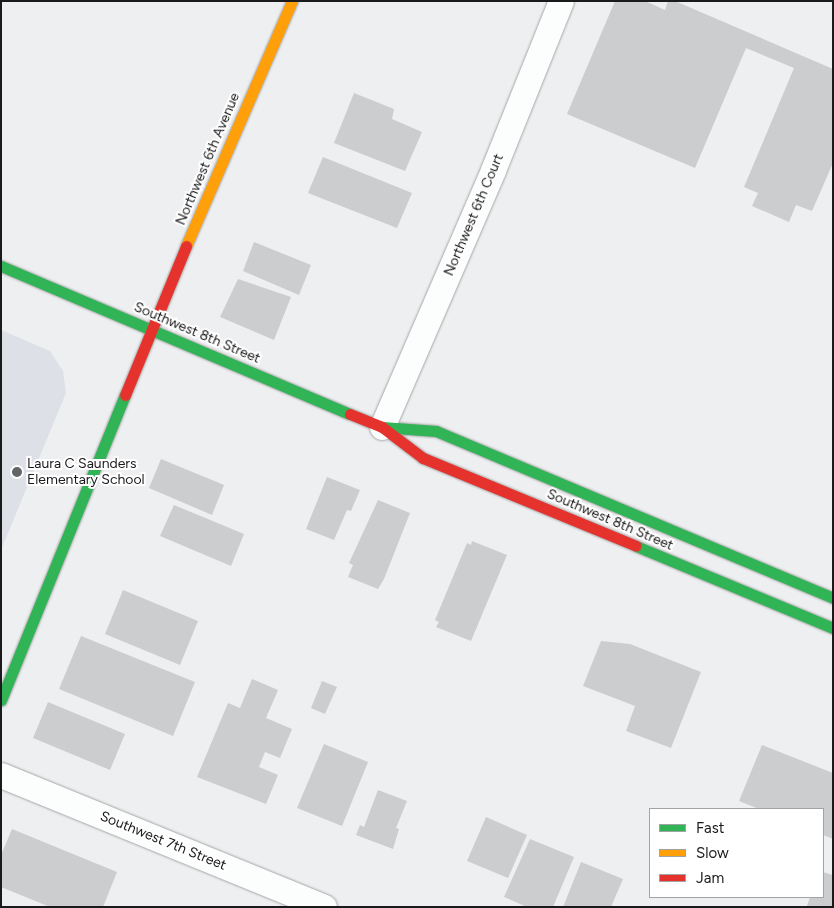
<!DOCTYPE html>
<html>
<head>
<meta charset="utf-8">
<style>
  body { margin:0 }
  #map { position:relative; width:834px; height:908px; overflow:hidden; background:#eeeff1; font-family:Figtree,sans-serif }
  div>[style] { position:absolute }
  .built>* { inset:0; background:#dee0e7 }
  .building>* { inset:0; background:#cccdcf }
  .roads { filter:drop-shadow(0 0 1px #a6a6a8) drop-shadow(0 0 1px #a6a6a8) }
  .street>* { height:25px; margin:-12.5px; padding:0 12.5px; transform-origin:12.5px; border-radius:12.5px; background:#fcfdfd }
  .fast>* { height:11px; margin:-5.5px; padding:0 5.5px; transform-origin:5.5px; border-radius:5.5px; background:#30b455 }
  .slow>* { height:11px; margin:-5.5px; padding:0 5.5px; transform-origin:5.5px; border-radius:5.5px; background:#ff9f0a }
  .jam>* { height:11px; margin:-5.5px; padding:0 5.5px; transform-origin:5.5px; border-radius:5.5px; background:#e5322d }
  .dots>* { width:14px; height:14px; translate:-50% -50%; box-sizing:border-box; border:2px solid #fff; border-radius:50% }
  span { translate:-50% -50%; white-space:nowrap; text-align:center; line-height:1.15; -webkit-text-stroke:4px #fff; paint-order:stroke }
  .street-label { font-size:14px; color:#1a1a1c }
  .poi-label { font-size:14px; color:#1a1a1c }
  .left { translate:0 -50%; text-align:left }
  .frame { position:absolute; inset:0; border:2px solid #1a1a1c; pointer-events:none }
  .legend { position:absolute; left:649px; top:808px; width:175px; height:90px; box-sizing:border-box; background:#fff; border:1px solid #a3a3a4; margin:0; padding:6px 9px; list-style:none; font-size:15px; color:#1a1a1c }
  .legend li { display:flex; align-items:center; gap:10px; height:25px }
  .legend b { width:25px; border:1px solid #a3a3a4 }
</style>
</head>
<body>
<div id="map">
  <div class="built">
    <i style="clip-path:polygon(1px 330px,50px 351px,63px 371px,66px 393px,1px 550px)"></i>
  </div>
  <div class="building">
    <i style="clip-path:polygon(615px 1px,645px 1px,665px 10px,668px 1px,675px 1px,833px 69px,833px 163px,812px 211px,796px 205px,789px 222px,752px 206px,758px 193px,744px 187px,794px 68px,746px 48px,695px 168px,567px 114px)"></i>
    <i style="clip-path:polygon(354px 93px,394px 109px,392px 119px,422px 132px,405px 171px,334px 143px)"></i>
    <i style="clip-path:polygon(323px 157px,412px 193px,397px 228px,308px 193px)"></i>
    <i style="clip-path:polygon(254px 242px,311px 265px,299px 295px,243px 271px)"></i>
    <i style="clip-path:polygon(238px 279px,291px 297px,274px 340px,220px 317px)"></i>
    <i style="clip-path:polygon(161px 459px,224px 485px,212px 515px,149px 488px)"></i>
    <i style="clip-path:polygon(327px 477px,360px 490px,351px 511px,347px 510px,334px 540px,306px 529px)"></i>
    <i style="clip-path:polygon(378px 500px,410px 513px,384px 579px,378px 589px,348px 577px,353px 565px,349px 563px)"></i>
    <i style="clip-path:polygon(174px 505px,244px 534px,231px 566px,160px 536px)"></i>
    <i style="clip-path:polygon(472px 541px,507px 555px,471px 641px,436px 627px,439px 622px,435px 620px,467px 543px,471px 545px)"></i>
    <i style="clip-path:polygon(123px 590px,198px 621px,180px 665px,105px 634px)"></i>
    <i style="clip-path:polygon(81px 636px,195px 682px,173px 736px,59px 689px)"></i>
    <i style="clip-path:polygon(601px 641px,630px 644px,701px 672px,671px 748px,626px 731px,635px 706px,583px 686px)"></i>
    <i style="clip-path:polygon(252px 679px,278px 690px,266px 718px,292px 729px,280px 758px,265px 752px,259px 767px,278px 775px,266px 804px,197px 777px,228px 703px,240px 708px)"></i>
    <i style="clip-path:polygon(322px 681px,337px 687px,325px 714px,311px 708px)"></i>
    <i style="clip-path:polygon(48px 702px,125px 734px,110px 770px,33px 738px)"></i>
    <i style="clip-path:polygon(324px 744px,368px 762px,342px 826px,297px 808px)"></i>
    <i style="clip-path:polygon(762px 745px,833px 773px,833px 839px,823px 835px,823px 809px,759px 809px,739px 801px)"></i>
    <i style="clip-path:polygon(378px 790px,407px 801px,396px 828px,399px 829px,393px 849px,356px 835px,360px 825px,364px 827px)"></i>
    <i style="clip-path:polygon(486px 817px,527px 835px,508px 878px,467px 861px)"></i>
    <i style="clip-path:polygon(12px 829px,117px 872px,103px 907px,50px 907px,1px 887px,1px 855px)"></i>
    <i style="clip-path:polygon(530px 839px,574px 857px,553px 907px,527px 907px,504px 897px)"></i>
    <i style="clip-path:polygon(581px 862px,623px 879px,611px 907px,563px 907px)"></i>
    <i style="clip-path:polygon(823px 872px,833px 875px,833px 907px,807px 906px,810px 897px,823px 897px)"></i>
  </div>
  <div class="roads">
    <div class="street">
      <i style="left:382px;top:427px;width:280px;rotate:-66.6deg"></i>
      <i style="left:493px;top:170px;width:182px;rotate:-68.1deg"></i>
      <i style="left:1px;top:775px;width:349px;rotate:22.2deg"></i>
    </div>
    <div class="fast">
      <i style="left:1px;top:266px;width:379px;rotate:23deg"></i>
      <i style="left:382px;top:427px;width:54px;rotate:4.2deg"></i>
      <i style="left:436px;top:431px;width:431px;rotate:22.8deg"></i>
      <i style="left:636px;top:546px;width:213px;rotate:22.6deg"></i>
      <i style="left:1px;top:700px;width:329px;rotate:-67.9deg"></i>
    </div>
    <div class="slow">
      <i style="left:186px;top:246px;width:267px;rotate:-66.6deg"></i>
    </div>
    <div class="jam">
      <i style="left:125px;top:395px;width:161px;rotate:-67.7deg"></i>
      <i style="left:350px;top:414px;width:35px;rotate:22deg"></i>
      <i style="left:382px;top:427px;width:51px;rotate:37.1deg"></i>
      <i style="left:423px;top:458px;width:230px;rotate:22.4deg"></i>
    </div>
  </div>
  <div class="dots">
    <i style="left:17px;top:472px;background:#646567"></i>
  </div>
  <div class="street-label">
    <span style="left:208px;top:159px;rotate:-67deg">Northwest 6th Avenue</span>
    <span style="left:474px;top:215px;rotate:-67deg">Northwest 6th Court</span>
    <span style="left:197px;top:333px;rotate:23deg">Southwest 8th Street</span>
    <span style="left:610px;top:520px;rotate:23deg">Southwest 8th Street</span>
    <span style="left:163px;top:841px;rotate:22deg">Southwest 7th Street</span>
  </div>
  <div class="poi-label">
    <span class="left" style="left:27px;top:472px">Laura C Saunders<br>Elementary School</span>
  </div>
  <div class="frame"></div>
  <ul class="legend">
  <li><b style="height:6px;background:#30b455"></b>Fast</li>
  <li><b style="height:6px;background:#ff9f0a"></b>Slow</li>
  <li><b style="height:6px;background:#e5322d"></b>Jam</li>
  </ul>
</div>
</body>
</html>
